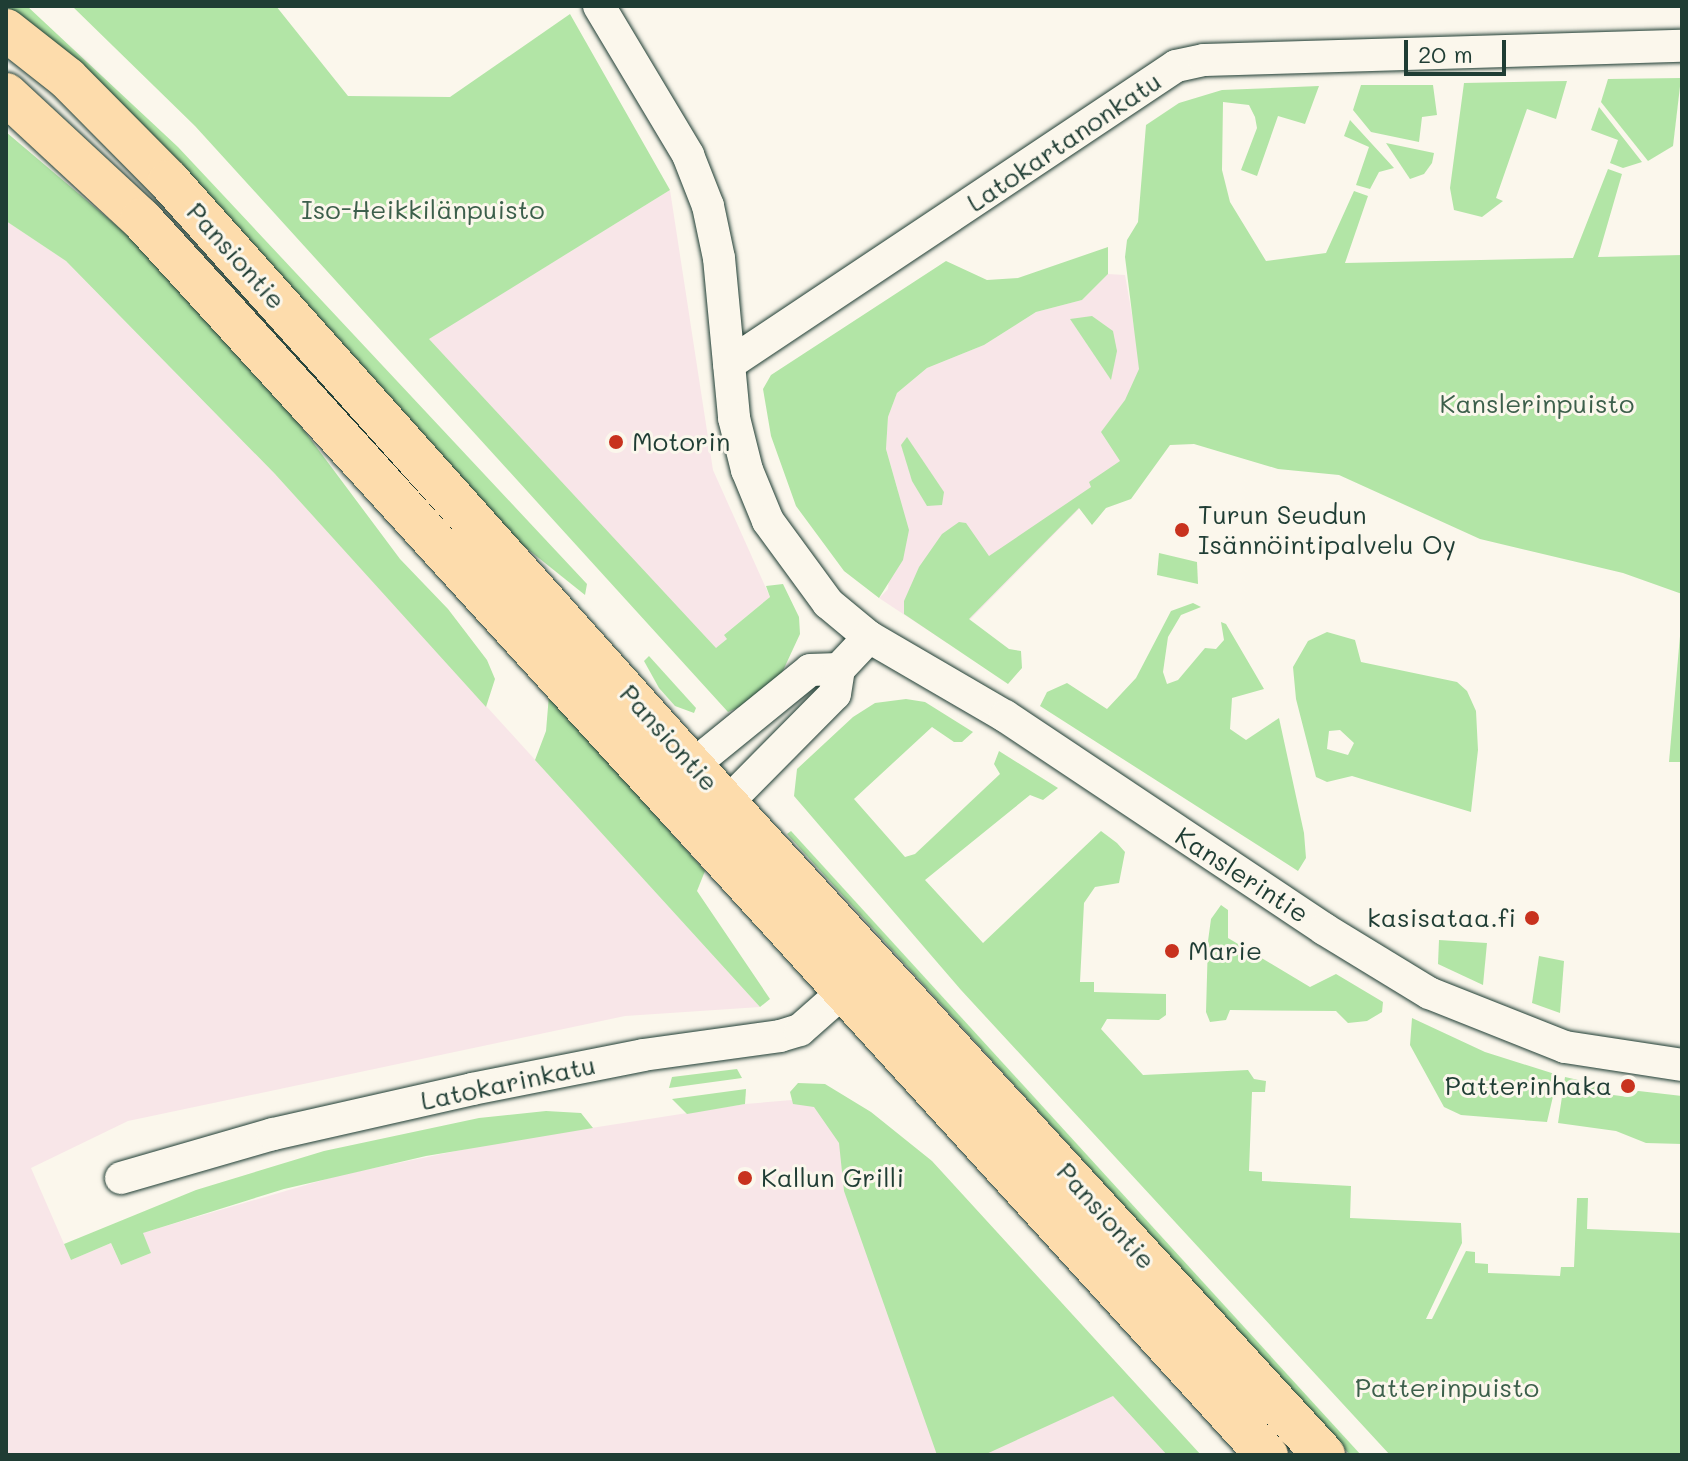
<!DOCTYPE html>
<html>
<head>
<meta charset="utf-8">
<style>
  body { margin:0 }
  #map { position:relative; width:1688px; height:1461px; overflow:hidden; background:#fbf7ec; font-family:Mali,sans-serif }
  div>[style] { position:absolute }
  .built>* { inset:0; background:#f8e6e8 }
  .green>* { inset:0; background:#b2e5a6 }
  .roads { filter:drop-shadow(0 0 2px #1f3d34) drop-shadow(0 0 2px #1f3d34) }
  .minor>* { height:32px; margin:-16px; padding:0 16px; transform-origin:16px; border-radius:16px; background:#fbf7ec }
  .major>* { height:42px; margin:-21px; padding:0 21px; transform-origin:21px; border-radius:21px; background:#fddcac }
  .dots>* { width:22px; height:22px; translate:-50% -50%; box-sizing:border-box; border:4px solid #fbf7ec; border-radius:50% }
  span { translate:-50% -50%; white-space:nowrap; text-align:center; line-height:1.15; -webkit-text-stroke:6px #fbf7ec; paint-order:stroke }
  .street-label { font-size:26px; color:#1f3d34 }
  .park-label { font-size:26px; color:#3c5f4b }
  .poi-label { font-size:26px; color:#1f3d34 }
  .left { translate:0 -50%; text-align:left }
  .right { translate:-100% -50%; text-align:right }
  .frame { position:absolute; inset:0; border:8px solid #1f3d34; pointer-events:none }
  .scale { position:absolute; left:1404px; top:40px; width:102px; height:36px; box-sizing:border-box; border:4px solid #1f3d34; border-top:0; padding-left:10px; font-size:24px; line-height:28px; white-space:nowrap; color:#1f3d34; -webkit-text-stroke:6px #fbf7ec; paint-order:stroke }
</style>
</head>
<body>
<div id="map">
  <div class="built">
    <i style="clip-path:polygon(670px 190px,713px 470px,770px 597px,725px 634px,728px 639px,716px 649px,428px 339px)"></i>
    <i style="clip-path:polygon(6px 221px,66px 261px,275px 474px,760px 1007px,625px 1016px,128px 1121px,31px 1168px,71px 1260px,111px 1243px,121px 1265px,151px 1253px,142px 1233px,340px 1175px,495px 1143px,745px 1104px,792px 1100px,854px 1111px,1167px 1455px,6px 1455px)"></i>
    <i style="clip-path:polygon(1108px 274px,1125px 275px,1155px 446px,1080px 508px,947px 643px,879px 598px,888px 589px,898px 491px,886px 449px,888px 417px,897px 393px,927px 368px,984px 345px,1036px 312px,1082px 300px)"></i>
  </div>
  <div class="green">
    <i style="clip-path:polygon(6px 6px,27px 6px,178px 147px,587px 584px,585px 595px,520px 543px,53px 44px)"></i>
    <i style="clip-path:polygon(72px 6px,276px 6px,348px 96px,450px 97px,570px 14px,670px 190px,429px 339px,716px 648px,727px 639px,724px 635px,770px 597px,766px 586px,783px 584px,799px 617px,800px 634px,780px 677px,753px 701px,728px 712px,195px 126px)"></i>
    <i style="clip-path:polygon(1681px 78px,1673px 146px,1648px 161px,1601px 102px,1608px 79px)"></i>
    <i style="clip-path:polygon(1567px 81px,1556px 119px,1527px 109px,1496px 198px,1503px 201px,1482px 217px,1454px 210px,1450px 188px,1464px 83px)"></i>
    <i style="clip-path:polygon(1361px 85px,1433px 85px,1437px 115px,1422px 117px,1419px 142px,1371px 132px,1353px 110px)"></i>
    <i style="clip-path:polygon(1319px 86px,1305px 124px,1278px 116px,1257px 176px,1241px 170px,1257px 128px,1255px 117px,1249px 105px,1223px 102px,1222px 170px,1230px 202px,1266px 261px,1326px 253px,1354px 191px,1368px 196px,1345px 263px,1573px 258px,1608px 169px,1622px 174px,1598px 257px,1682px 255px,1682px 594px,1623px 573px,1480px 539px,1339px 475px,1278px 469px,1194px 444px,1170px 445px,1131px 499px,1106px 508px,1092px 525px,1079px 508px,969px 619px,1009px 649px,1021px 651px,1022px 668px,1008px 684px,904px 614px,904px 601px,919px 567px,942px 534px,959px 522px,966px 523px,989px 556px,1091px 487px,1089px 482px,1120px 461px,1101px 432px,1125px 400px,1139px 369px,1125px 257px,1127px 240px,1138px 222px,1146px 125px,1179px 103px,1222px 90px)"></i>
    <i style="clip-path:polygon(1599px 107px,1642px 162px,1623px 168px,1610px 163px,1618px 140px,1591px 130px)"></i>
    <i style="clip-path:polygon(1350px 120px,1394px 168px,1379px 172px,1370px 189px,1356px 185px,1369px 147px,1344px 136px)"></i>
    <i style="clip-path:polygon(6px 132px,137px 243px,291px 413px,400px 559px,448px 609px,487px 660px,495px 679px,486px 707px,275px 474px,66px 261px,6px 221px)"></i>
    <i style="clip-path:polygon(1386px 143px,1434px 153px,1432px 163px,1424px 174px,1410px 179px)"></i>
    <i style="clip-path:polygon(1108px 247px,1108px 274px,1082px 300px,1036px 312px,984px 345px,927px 368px,897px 393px,888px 417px,886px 449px,909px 530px,903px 560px,879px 598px,844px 571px,796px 506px,771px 436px,763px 389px,771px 375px,946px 261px,987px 280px,1018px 278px)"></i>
    <i style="clip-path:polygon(1092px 316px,1113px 331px,1117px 351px,1111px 380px,1070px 319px)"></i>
    <i style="clip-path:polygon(907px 437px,944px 492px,942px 505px,927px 506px,912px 481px,901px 445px)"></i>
    <i style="clip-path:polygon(1159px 553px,1197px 562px,1198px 584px,1157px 575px)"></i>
    <i style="clip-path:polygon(1193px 603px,1201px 607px,1181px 615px,1168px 637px,1163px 672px,1167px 684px,1178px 680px,1205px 648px,1216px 649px,1224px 640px,1221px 622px,1226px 624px,1264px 689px,1232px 698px,1230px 729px,1246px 740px,1279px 718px,1304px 833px,1306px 858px,1298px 871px,1040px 706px,1047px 692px,1067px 683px,1107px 709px,1136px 678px,1171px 611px)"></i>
    <i style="clip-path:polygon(1682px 621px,1682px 762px,1669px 762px,1680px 636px)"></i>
    <i style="clip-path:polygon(evenodd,1327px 632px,1355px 640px,1361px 662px,1457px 682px,1467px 691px,1476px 711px,1478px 750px,1471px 812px,1352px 776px,1327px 782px,1316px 777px,1296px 699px,1293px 667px,1308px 641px,1327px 632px,1340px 730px,1354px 743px,1348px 755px,1327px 749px,1329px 731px,1340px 730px)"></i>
    <i style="clip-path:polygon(649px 656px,696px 708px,694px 713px,675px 706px,659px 688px,644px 661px)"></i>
    <i style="clip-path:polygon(549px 695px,705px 871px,697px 891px,770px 999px,760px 1007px,535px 760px,546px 731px)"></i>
    <i style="clip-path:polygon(906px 699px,925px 702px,973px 732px,962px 742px,954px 742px,932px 727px,854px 799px,905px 857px,915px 854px,1000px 774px,994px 764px,999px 751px,1058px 788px,1043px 800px,1030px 795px,925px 880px,983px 943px,1101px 831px,1117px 843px,1125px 852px,1119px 883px,1095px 887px,1084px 903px,1080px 982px,1094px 982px,1094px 992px,1166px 994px,1166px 1015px,1159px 1020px,1107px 1019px,1101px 1029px,1143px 1075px,1248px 1070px,1254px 1079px,1266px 1081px,1265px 1092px,1252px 1092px,1249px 1171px,1262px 1172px,1262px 1181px,1351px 1186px,1350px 1218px,1461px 1223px,1462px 1243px,1426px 1319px,1432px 1319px,1466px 1251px,1475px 1252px,1475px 1263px,1488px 1264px,1488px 1273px,1560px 1276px,1561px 1267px,1574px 1267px,1577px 1198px,1588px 1198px,1587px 1229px,1682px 1233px,1682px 1455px,1390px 1455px,961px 990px,794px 796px,797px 769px,853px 717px,875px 703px)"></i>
    <i style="clip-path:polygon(791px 831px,1361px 1455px,1350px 1455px,787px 834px)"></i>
    <i style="clip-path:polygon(1221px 905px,1228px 910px,1228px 938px,1310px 987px,1336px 974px,1383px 1002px,1382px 1012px,1367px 1021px,1348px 1023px,1336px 1011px,1230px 1010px,1226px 1020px,1210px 1022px,1206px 1012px,1208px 941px,1211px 919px)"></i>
    <i style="clip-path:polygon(1439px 940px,1487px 943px,1483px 985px,1438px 964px)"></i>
    <i style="clip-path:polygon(1539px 956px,1564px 961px,1560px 1013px,1532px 1003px)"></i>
    <i style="clip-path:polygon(1412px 1018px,1485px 1052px,1558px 1075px,1547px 1122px,1461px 1115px,1444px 1107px,1410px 1045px)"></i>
    <i style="clip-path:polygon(737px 1069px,742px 1078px,669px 1088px,672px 1077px)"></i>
    <i style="clip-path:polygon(1565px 1077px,1605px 1086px,1606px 1094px,1628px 1097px,1630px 1090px,1682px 1096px,1682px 1144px,1646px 1143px,1616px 1131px,1558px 1123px)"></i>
    <i style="clip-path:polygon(798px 1083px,825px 1084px,871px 1112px,932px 1161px,1201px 1455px,1167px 1455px,1113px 1396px,984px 1455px,937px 1455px,844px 1191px,839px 1143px,814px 1107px,793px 1104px,790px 1092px)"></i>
    <i style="clip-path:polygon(746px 1089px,745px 1104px,687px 1114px,672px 1099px)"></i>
    <i style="clip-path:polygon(546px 1111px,581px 1113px,593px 1128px,426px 1156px,284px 1189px,143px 1233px,151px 1253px,121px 1265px,111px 1243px,71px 1260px,64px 1244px,196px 1190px,324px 1151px,479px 1118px)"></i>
  </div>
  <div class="roads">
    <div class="minor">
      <i style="left:599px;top:6px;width:174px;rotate:59.1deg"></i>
      <i style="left:688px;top:155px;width:55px;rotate:68.6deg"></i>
      <i style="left:708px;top:206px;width:53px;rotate:78.1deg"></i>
      <i style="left:719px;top:258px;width:161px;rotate:84.6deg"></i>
      <i style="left:734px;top:418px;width:54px;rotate:76deg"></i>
      <i style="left:747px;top:470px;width:55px;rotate:67.6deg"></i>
      <i style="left:768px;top:521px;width:102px;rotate:53.8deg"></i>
      <i style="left:828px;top:603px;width:53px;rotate:39.7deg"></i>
      <i style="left:869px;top:637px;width:157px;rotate:30.2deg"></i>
      <i style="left:1005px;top:716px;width:384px;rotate:33.7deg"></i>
      <i style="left:1324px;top:929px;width:123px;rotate:31.4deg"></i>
      <i style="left:1429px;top:993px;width:146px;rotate:21.7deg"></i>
      <i style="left:1565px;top:1047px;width:118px;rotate:8.7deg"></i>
      <i style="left:729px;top:364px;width:537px;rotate:-33.69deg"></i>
      <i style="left:1176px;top:66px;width:29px;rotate:-12deg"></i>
      <i style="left:1204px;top:60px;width:478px;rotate:-1.7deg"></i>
      <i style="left:686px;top:787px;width:22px;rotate:-74deg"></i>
      <i style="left:692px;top:766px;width:152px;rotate:-39.1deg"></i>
      <i style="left:810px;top:670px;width:29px;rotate:-2deg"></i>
      <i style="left:705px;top:806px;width:22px;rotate:-8deg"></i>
      <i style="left:727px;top:803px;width:153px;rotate:-45.3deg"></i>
      <i style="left:835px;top:694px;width:25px;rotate:-81deg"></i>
      <i style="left:839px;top:669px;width:44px;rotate:-46.8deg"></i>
      <i style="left:121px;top:1178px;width:158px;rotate:-16.1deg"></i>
      <i style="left:273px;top:1134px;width:204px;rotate:-12.7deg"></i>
      <i style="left:472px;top:1089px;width:174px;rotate:-11.2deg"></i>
      <i style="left:643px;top:1055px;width:138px;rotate:-7.9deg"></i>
      <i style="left:780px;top:1036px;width:21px;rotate:-17deg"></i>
      <i style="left:800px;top:1030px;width:81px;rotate:-41.5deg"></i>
    </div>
    <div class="major">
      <i style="left:6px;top:30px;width:78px;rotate:38.2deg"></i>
      <i style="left:67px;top:78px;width:145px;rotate:45.3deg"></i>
      <i style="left:169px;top:181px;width:785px;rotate:48.2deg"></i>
      <i style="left:692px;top:766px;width:935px;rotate:47.47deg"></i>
      <i style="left:6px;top:94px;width:184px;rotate:42.8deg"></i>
      <i style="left:141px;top:219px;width:1672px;rotate:47.67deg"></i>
    </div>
  </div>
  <div class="dots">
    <i style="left:616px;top:442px;background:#c8321e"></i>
    <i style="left:1182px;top:530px;background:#c8321e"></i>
    <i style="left:1532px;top:918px;background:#c8321e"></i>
    <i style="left:1172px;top:951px;background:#c8321e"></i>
    <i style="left:1628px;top:1086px;background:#c8321e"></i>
    <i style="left:745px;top:1178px;background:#c8321e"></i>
  </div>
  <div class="street-label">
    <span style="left:1064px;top:142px;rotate:-34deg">Latokartanonkatu</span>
    <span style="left:236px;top:256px;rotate:48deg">Pansiontie</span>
    <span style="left:669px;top:738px;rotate:48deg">Pansiontie</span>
    <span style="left:1242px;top:875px;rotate:33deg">Kanslerintie</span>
    <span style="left:508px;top:1083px;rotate:-12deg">Latokarinkatu</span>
    <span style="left:1106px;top:1216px;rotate:48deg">Pansiontie</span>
  </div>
  <div class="park-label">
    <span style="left:423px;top:210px">Iso-Heikkilänpuisto</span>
    <span style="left:1537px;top:404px">Kanslerinpuisto</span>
    <span style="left:1447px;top:1388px">Patterinpuisto</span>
  </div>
  <div class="poi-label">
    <span class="left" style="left:632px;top:442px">Motorin</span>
    <span class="left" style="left:1198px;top:530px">Turun Seudun<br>Isännöintipalvelu Oy</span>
    <span class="right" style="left:1516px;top:918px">kasisataa.fi</span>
    <span class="left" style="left:1188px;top:951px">Marie</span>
    <span class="right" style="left:1612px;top:1086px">Patterinhaka</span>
    <span class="left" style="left:761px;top:1178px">Kallun Grilli</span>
  </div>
  <div class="frame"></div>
  <div class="scale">20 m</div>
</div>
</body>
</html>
